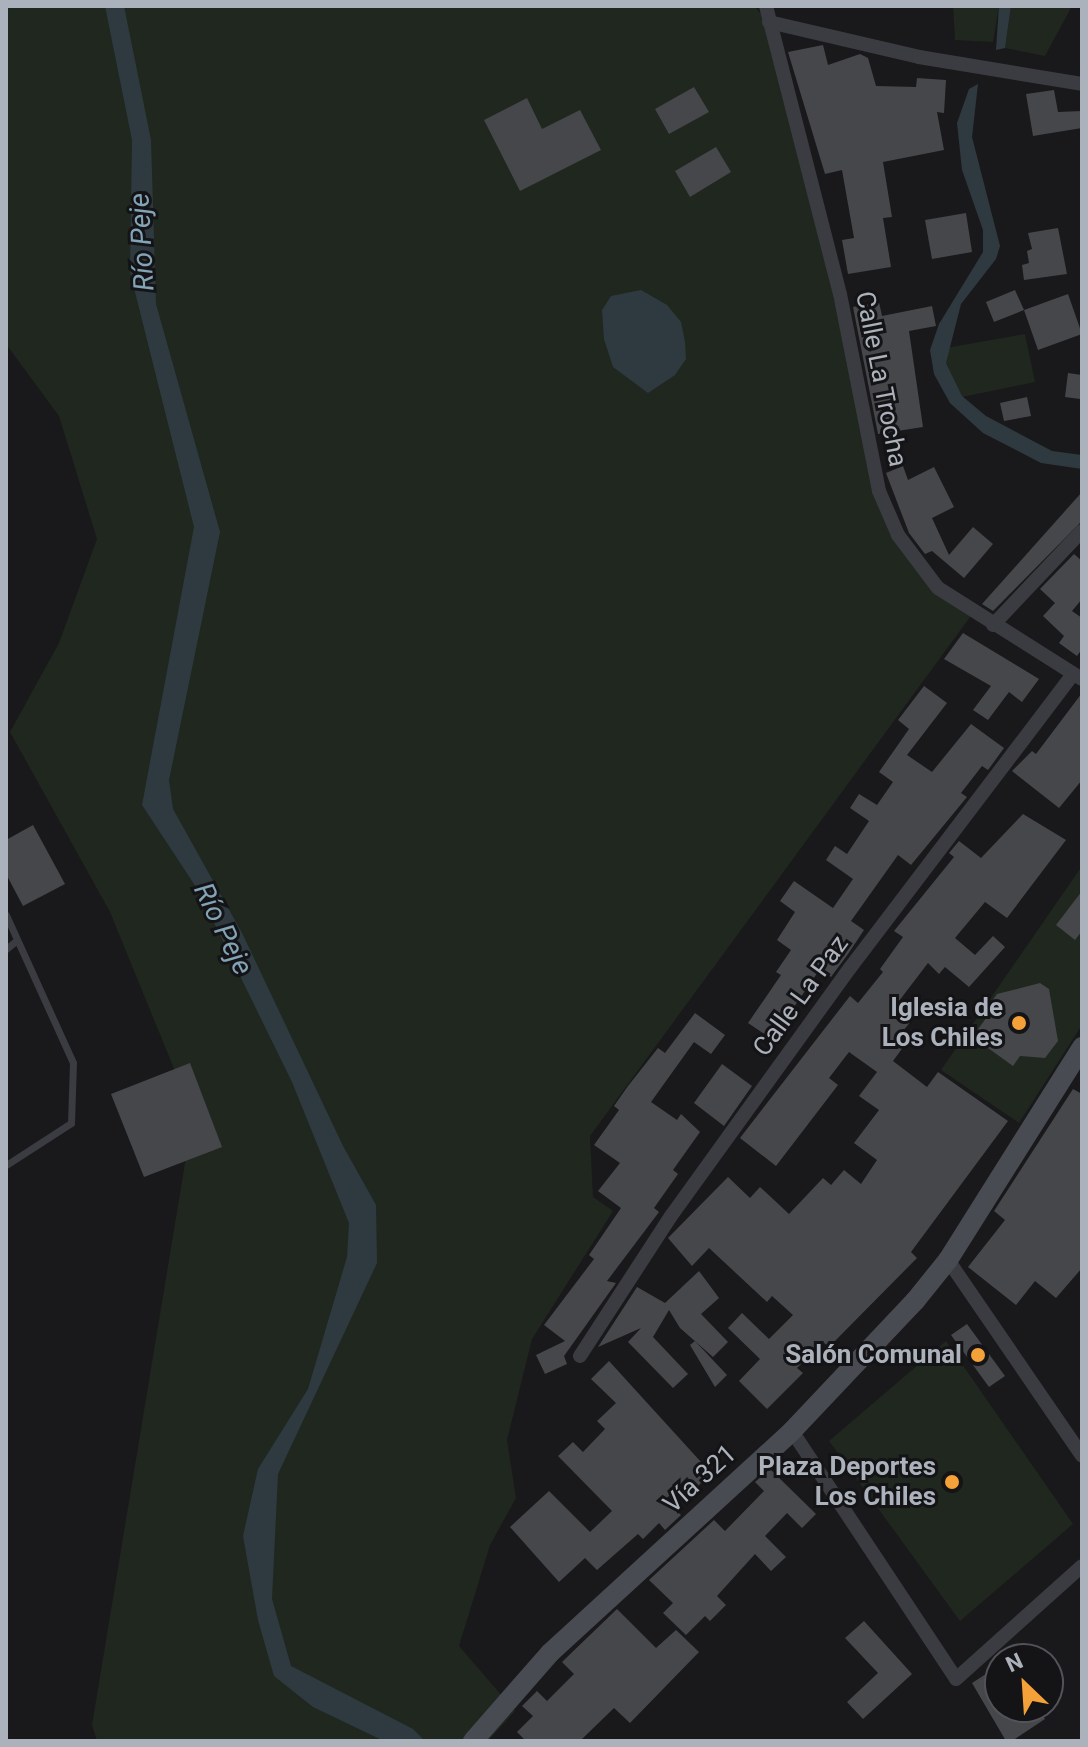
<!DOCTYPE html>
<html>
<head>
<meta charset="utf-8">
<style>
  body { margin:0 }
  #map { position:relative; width:1088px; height:1747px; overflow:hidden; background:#19191b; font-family:Roboto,sans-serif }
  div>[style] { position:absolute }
  .green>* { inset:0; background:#1f271f }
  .water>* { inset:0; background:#2f3a40 }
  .building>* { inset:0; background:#46474b }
  .lane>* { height:7px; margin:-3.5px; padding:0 3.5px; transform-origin:3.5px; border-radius:3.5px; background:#3a3c41 }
  .street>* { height:14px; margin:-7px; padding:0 7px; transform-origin:7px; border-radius:7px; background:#3a3c41 }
  .secondary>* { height:20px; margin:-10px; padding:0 10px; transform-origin:10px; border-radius:10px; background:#484b51 }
  .dots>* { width:22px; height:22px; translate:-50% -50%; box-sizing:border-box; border:4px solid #141417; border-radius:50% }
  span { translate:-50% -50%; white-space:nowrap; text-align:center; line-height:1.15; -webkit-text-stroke:6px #141417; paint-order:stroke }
  .street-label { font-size:26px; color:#acb2bb }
  .poi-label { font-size:26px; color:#acb2bb; font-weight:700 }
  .right { translate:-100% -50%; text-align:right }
  .water-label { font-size:28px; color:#83a3b6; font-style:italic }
  .frame { position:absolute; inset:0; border:8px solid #acb2bb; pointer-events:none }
  .north { position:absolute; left:984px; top:1643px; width:80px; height:80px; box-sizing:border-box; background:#141417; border:2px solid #515359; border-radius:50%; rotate:335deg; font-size:22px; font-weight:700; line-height:32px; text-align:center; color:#acb2bb }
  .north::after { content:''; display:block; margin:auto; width:28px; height:36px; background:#f4a139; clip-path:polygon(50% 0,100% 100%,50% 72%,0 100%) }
</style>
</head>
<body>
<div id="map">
  <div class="green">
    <i style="clip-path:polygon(6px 6px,754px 6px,769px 22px,879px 491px,932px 582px,973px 613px,590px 1136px,593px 1197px,613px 1211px,532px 1339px,507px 1440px,516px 1498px,490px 1545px,459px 1646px,515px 1711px,488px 1741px,97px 1741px,92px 1725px,193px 1115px,110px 912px,10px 732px,59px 643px,97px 539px,59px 416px,6px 344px)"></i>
    <i style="clip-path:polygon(953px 6px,999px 6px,993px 42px,955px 40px)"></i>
    <i style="clip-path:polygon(1011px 6px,1072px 6px,1045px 56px,1005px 48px)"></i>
    <i style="clip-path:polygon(1025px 334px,1035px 382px,962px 397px,946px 363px,946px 348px)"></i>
    <i style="clip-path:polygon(1082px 866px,1082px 1025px,1019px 1123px,941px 1070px)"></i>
    <i style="clip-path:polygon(946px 1341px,1073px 1524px,960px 1621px,829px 1441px)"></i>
  </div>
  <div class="water">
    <i style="clip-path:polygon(105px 6px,124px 6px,151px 140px,156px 304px,220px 532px,169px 780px,173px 809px,242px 933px,343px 1146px,376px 1205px,377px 1263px,278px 1474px,272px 1599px,291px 1666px,413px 1729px,425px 1741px,384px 1741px,313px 1707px,274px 1676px,258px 1620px,243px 1536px,258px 1469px,308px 1389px,347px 1257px,349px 1223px,292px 1082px,198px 890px,142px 805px,194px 527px,130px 272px,132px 140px)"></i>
    <i style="clip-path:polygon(999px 6px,1011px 6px,1005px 48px,996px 50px)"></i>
    <i style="clip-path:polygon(978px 84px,972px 137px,1000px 246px,996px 259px,961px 304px,946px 363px,962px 396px,986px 416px,1052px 451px,1082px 455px,1082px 469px,1041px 463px,983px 433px,950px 403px,934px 374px,930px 350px,939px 324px,983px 252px,983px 230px,962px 170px,957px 123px,969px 89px)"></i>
    <i style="clip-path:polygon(641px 290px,667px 305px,681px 322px,685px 342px,686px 359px,675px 375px,648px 393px,613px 367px,604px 339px,602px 310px,611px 296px)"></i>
  </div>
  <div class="building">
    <i style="clip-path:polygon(823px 45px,828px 65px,860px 54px,868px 58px,876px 86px,916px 87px,917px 78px,946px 80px,944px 113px,937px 112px,944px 150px,883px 162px,892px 217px,883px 218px,891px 267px,848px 274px,842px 240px,854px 238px,842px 170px,825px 174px,788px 52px)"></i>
    <i style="clip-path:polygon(694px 87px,709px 112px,669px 134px,655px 109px)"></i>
    <i style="clip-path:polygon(1054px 90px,1058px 112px,1082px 111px,1082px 128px,1033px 136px,1026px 94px)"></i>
    <i style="clip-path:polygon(527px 98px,542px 129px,580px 110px,601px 150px,520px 191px,484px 120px)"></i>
    <i style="clip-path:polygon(716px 147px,731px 172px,690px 197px,675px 171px)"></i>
    <i style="clip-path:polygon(966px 213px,972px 252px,932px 259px,925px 220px)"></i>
    <i style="clip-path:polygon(1058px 228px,1067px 274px,1024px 280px,1022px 265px,1029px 263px,1027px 251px,1032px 249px,1028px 233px)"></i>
    <i style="clip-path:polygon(1015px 290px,1024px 310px,994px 322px,986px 302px)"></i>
    <i style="clip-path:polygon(1068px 294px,1082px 334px,1038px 350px,1024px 310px)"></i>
    <i style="clip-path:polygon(879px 302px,882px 316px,932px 306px,936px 326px,909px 331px,923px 427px,878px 434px,853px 307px)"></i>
    <i style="clip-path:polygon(1068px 373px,1082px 375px,1080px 399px,1065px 397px)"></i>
    <i style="clip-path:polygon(1027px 397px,1031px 416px,1004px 421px,1000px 403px)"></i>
    <i style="clip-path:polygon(903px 466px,908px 480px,934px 467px,954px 507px,932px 518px,949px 555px,973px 527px,993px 544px,964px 578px,932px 551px,925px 554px,909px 533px,886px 473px)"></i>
    <i style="clip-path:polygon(1082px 492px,1082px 521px,993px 611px,982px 604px)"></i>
    <i style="clip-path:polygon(1074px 554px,1082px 561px,1082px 599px,1072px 611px,1082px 618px,1082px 649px,1077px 656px,1059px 643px,1064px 636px,1043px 616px,1055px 603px,1040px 589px)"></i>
    <i style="clip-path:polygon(963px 633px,1039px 679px,1022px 702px,1009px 692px,988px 720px,973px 710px,991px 686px,944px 659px)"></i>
    <i style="clip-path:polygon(924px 686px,947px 703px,907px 755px,932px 772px,971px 724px,1004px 748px,988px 770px,982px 766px,961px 793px,967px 797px,911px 865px,898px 855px,851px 921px,864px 930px,848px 954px,831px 977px,820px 969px,772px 1039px,748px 1023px,781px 975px,776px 972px,791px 950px,777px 940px,795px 912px,780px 901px,794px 881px,833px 908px,853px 879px,826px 860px,835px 846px,847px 854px,869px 821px,850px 808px,859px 794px,877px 805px,893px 782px,879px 772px,909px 729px,898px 720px)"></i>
    <i style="clip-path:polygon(1082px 693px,1082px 780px,1059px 808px,1012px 771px,1032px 751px,1036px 754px)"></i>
    <i style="clip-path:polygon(1023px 814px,1066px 840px,1007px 918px,985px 902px,955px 938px,975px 955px,993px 936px,1005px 947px,969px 987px,945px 967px,939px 974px,928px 963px,899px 1001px,916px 1015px,899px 1036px,907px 1042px,893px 1061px,927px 1087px,938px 1072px,1008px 1121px,911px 1252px,917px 1258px,829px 1347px,823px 1342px,797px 1368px,803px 1373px,767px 1409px,739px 1381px,760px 1359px,728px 1328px,742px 1313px,769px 1339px,793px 1315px,772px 1296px,767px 1302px,709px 1248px,692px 1266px,668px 1238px,728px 1177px,750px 1198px,760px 1187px,789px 1214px,823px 1178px,831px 1185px,844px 1170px,861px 1184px,877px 1160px,854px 1143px,879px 1110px,859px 1096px,877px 1072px,849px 1052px,829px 1078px,838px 1085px,776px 1166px,740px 1138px,850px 996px,858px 1003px,883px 972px,880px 969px,903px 937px,894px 931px,954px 857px,949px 853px,959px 841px,981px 858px)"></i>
    <i style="clip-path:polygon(33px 825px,65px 884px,23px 906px,6px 874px,6px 840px)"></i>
    <i style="clip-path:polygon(1082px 891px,1082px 931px,1075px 940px,1056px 925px)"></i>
    <i style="clip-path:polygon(1040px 983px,1049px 989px,1058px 1041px,1045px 1058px,1020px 1056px,1013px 1066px,988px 1048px,994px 1041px,978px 1029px,987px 1017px,983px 1014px,997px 994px)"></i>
    <i style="clip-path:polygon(695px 1013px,725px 1035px,711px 1054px,694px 1042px,651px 1102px,677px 1120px,681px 1114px,700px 1132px,673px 1170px,678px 1174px,654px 1208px,659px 1212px,607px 1281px,616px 1283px,564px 1356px,567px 1364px,545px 1374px,536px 1355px,565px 1341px,544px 1325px,594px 1259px,589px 1255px,621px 1208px,598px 1191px,620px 1163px,594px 1145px,619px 1110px,614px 1106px,628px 1086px,658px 1048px,665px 1053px)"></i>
    <i style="clip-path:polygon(190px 1063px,222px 1147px,144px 1177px,111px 1094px)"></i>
    <i style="clip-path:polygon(722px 1064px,752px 1086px,724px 1126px,694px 1103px)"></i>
    <i style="clip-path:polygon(1073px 1089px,1082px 1094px,1082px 1268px,1056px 1298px,1035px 1281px,1016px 1305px,968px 1267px,1005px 1220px,994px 1211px)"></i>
    <i style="clip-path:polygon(699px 1271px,719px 1298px,701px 1314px,728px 1342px,713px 1357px,680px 1328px,669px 1310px,653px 1337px,688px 1374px,673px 1388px,628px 1342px,641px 1328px,598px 1347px,637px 1287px,665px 1303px)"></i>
    <i style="clip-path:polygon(967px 1324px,1005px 1376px,989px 1387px,951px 1335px)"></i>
    <i style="clip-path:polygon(695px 1341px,727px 1375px,715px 1387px,690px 1345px)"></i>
    <i style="clip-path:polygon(609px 1361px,711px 1473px,697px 1487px,687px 1477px,665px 1500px,681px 1515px,665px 1530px,659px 1523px,643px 1539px,638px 1534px,597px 1570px,585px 1558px,559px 1582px,510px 1527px,549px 1491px,590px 1532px,612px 1511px,558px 1456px,573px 1442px,583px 1452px,605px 1429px,597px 1421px,616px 1403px,591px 1379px)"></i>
    <i style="clip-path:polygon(770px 1469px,816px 1514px,802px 1528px,787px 1513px,765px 1536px,786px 1557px,771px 1571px,755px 1554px,717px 1596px,726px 1605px,710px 1621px,705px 1616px,686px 1635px,663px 1613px,673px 1603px,649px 1580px,714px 1520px,725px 1531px,764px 1491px,755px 1482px)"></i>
    <i style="clip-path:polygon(617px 1609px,656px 1648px,676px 1630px,699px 1652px,630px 1723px,614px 1708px,580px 1741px,526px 1741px,517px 1732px,533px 1716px,522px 1706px,537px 1691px,547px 1701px,574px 1674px,562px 1662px)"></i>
    <i style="clip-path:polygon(864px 1621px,912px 1674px,863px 1719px,847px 1702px,878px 1673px,845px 1638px)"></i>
    <i style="clip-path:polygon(1000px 1665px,1000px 1707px,1038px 1707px,1045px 1719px,1012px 1741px,1006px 1741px,972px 1683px)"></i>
  </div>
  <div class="lane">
    <i style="left:6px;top:915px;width:162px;rotate:65.6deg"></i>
    <i style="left:73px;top:1063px;width:60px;rotate:91.9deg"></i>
    <i style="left:71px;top:1123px;width:77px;rotate:147.1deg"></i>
    <i style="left:6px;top:949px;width:13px;rotate:-39deg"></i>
  </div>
  <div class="street">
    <i style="left:766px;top:6px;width:297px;rotate:75.6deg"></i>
    <i style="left:840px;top:294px;width:201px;rotate:78.8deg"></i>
    <i style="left:879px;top:491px;width:48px;rotate:66.6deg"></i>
    <i style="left:898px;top:535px;width:66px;rotate:53deg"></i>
    <i style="left:938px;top:588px;width:170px;rotate:32.3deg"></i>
    <i style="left:769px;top:22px;width:154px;rotate:13.1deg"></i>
    <i style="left:919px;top:57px;width:165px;rotate:9.4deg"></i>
    <i style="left:993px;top:625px;width:129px;rotate:-46.6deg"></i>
    <i style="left:948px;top:1260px;width:237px;rotate:55.6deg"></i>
    <i style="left:580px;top:1356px;width:167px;rotate:-57deg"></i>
    <i style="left:671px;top:1216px;width:306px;rotate:-54.2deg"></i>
    <i style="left:850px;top:968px;width:369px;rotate:-52.8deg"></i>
    <i style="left:792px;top:1431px;width:297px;rotate:56.5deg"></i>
    <i style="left:956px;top:1679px;width:169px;rotate:-41.9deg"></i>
  </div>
  <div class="secondary">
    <i style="left:473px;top:1741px;width:117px;rotate:-48.8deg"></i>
    <i style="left:550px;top:1653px;width:328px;rotate:-42.5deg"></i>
    <i style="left:792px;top:1431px;width:179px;rotate:-46.6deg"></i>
    <i style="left:915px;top:1301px;width:53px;rotate:-51.2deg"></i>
    <i style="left:948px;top:1260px;width:252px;rotate:-57.8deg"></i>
  </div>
  <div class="dots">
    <i style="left:1019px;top:1023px;background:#f4a139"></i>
    <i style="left:978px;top:1355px;background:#f4a139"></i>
    <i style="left:952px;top:1482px;background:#f4a139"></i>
  </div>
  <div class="street-label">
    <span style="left:881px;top:379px;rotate:79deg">Calle La Trocha</span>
    <span style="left:801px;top:996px;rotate:-54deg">Calle La Paz</span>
    <span style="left:700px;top:1479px;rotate:-42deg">Vía 321</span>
  </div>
  <div class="poi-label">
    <span class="right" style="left:1003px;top:1023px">Iglesia de<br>Los Chiles</span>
    <span class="right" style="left:962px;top:1355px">Salón Comunal</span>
    <span class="right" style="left:936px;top:1482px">Plaza Deportes<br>Los Chiles</span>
  </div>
  <div class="water-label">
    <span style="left:142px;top:242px;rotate:-93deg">Río Peje</span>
    <span style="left:223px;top:929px;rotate:64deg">Río Peje</span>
  </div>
  <div class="frame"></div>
  <div class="north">N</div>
</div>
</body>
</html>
